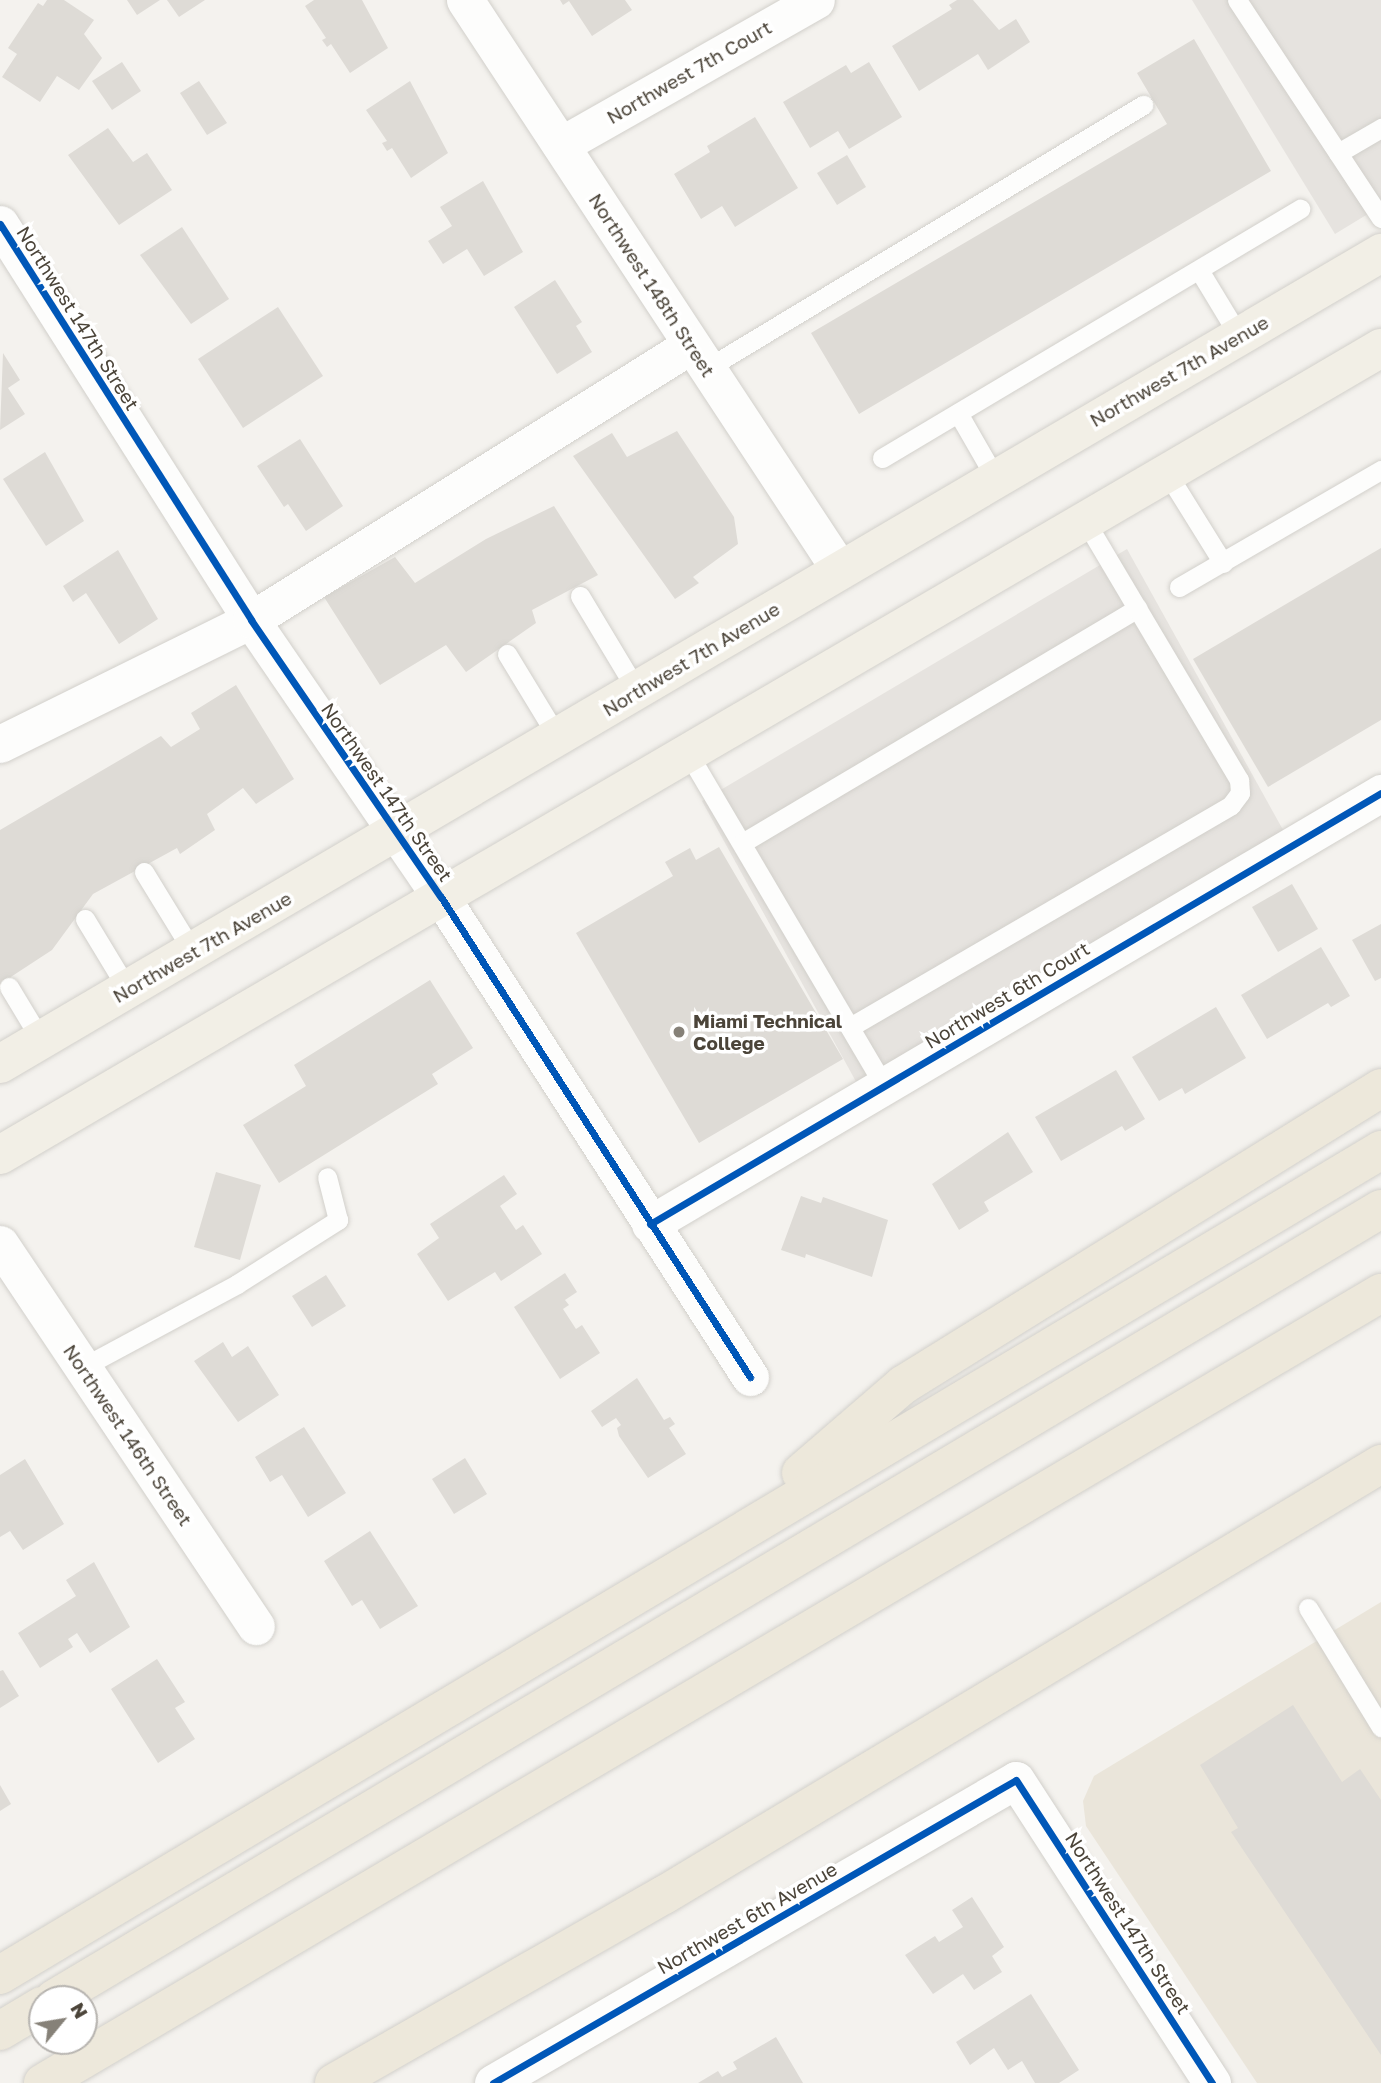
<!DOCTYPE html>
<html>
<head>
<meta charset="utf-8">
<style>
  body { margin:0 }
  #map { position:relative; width:1381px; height:2083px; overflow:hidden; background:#f4f2ee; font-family:"Golos Text",sans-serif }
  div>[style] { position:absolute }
  .education>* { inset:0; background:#eae5da }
  .parking>* { inset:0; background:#e6e3df }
  .building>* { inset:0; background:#dedbd6 }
  .roads { filter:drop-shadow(0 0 2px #d2d0cb) drop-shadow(0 0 2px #d2d0cb) }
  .service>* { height:19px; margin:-9.5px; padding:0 9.5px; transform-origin:9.5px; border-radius:9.5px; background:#fdfdfc }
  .minor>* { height:37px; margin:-18.5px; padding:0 18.5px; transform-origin:18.5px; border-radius:18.5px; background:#fdfdfc }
  .primary>* { height:38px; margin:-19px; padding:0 19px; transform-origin:19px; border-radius:19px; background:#f2efe6 }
  .motorway>* { height:38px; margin:-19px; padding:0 19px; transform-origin:19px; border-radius:19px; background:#ede8db }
  .cycleway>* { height:7px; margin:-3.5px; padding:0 3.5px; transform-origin:3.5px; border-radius:3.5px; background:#0057b8 }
  .dots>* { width:19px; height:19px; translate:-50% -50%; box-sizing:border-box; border:4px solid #fff; border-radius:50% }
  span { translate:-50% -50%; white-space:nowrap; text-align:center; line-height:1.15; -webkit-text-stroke:7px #fff; paint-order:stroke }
  .street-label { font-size:19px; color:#4b4439 }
  .poi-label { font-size:19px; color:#4b4439; font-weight:700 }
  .left { translate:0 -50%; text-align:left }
  .north { position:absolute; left:28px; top:1985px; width:70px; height:70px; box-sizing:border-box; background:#fff; border:2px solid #b7b4b0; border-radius:50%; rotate:60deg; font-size:19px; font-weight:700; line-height:28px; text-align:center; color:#4b4439 }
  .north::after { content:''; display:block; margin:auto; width:24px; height:32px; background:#868178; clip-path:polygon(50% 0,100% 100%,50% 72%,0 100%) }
</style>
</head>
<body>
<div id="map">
  <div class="education">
    <i style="clip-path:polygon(1381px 1602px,1381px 2083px,1257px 2083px,1086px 1826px,1083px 1801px,1094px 1776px)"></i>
  </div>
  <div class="parking">
    <i style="clip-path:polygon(1192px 0,1381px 0,1381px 206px,1335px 234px)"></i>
    <i style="clip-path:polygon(1127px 549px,1292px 846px,865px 1098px,702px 801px)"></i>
  </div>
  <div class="building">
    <i style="clip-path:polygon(47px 0,64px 0,94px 20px,84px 34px,102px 58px,79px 90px,57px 76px,40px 102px,2px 77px,17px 54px,8px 48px,38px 3px,43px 6px)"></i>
    <i style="clip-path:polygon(127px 0,160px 0,137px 15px)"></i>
    <i style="clip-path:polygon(167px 0,205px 0,179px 17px)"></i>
    <i style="clip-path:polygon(314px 0,362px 0,388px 48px,350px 73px,331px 44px,327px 47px,322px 40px,326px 38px,305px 6px)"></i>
    <i style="clip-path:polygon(560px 0,625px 0,632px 10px,592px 36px,569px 1px,563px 5px)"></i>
    <i style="clip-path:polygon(957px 0,973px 0,999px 30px,1016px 19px,1030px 42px,988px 70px,978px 54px,919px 91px,892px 46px,952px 9px,949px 5px)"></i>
    <i style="clip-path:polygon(1194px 39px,1271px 171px,859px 414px,811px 333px,1167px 124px,1137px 73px)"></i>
    <i style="clip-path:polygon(122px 62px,141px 91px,112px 110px,92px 81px)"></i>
    <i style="clip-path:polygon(869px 62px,902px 117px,849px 149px,838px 131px,810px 148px,783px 102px,846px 65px,851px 73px)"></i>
    <i style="clip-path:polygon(199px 81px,227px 123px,207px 135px,180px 93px)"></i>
    <i style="clip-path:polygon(410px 81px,448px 153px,411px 178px,392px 148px,387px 151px,382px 143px,387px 141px,366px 110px)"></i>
    <i style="clip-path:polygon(755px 117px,798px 188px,735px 227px,722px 206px,701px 219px,674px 174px,710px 152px,707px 146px)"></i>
    <i style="clip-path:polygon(108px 128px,133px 162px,147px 153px,172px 190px,119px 225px,68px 155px)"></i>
    <i style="clip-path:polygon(847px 155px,866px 187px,837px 205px,817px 173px)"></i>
    <i style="clip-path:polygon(483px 181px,523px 252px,484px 276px,467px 249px,443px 264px,428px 241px,452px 226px,440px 207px)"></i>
    <i style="clip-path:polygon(182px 227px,229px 299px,191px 324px,140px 255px)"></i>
    <i style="clip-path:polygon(555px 280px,582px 322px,576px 326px,592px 352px,557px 374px,514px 307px)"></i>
    <i style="clip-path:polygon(278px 307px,323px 376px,243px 428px,198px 359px)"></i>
    <i style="clip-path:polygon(3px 353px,20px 380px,8px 388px,25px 414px,0 430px)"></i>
    <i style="clip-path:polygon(677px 431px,734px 517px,738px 544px,693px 577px,699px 583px,675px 599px,573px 456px,612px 433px,627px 457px)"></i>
    <i style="clip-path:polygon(300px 439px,343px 506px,306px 531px,288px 504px,284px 507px,257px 466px)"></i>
    <i style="clip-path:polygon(45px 452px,84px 521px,46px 546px,3px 479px)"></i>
    <i style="clip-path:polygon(554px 506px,598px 575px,532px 610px,536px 623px,466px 672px,446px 645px,380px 685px,324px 597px,395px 557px,415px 583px,486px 539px)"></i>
    <i style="clip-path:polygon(1381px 548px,1381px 720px,1268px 787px,1193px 659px)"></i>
    <i style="clip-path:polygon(118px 550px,158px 619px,119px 644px,86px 593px,73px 602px,63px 586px)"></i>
    <i style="clip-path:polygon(236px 685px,294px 779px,256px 804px,243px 788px,207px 814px,215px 830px,180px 854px,177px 848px,93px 894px,52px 950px,0 984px,0 830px,161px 736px,171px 747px,200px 729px,191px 713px)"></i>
    <i style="clip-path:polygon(719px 847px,843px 1059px,699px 1143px,576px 933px,673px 876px,665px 862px,690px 848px,696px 860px)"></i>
    <i style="clip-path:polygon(1292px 884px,1318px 929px,1278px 952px,1252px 907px)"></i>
    <i style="clip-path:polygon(1381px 924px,1381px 978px,1375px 981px,1352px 940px)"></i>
    <i style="clip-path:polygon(1321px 947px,1350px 996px,1331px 1007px,1328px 1003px,1267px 1039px,1241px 995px)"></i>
    <i style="clip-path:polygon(430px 980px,473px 1048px,432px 1074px,438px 1084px,279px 1183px,243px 1125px,306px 1086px,294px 1065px)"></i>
    <i style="clip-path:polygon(1216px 1007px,1246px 1058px,1185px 1094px,1182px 1088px,1159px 1101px,1132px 1057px)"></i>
    <i style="clip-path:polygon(1116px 1070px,1145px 1119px,1125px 1131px,1122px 1126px,1061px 1161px,1035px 1117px)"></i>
    <i style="clip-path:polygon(1008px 1132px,1033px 1172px,984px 1202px,989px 1211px,959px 1230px,932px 1184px)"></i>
    <i style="clip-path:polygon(216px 1172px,261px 1185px,240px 1260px,194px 1247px)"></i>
    <i style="clip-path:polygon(504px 1175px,517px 1194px,500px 1206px,516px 1230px,523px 1225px,542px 1254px,501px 1281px,495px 1272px,448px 1301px,417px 1254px,439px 1238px,430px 1224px)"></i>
    <i style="clip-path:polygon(801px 1196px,821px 1203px,823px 1197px,888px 1220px,872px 1277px,806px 1254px,805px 1258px,781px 1250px)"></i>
    <i style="clip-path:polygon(565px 1273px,577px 1292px,565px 1300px,569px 1305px,563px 1309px,576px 1329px,582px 1325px,600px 1353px,560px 1379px,514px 1307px)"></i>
    <i style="clip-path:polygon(326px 1275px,346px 1306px,312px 1327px,292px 1296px)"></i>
    <i style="clip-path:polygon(223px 1342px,232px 1357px,248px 1346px,279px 1395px,238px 1422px,194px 1361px)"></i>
    <i style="clip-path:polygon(637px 1378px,664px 1420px,670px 1417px,675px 1424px,669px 1428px,686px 1454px,648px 1478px,619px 1436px,617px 1428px,621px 1425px,616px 1418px,602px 1427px,591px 1411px)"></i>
    <i style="clip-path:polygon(304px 1427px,346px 1493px,308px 1517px,282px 1475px,270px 1482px,255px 1457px)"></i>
    <i style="clip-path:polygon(465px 1458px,487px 1494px,454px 1514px,432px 1479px)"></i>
    <i style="clip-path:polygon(25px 1459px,64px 1524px,23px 1550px,10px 1531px,0 1537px,0 1475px)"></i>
    <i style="clip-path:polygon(370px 1531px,418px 1606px,380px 1629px,362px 1600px,352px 1606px,324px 1561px)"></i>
    <i style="clip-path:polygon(94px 1562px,130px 1627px,90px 1653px,77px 1633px,68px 1639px,73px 1647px,40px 1668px,18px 1633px,76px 1596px,66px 1580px)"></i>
    <i style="clip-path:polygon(157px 1659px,185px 1702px,175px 1708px,195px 1739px,158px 1763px,111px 1689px)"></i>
    <i style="clip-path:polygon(3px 1670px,19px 1696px,0 1708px,0 1671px)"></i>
    <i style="clip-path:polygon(1293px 1705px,1342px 1782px,1360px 1769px,1381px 1800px,1381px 2055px,1231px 1832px,1238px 1828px,1200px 1765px)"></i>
    <i style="clip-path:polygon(0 1785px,11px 1804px,0 1811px)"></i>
    <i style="clip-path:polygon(972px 1897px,1004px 1947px,992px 1956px,1002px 1972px,974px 1990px,963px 1974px,933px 1994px,905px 1955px,935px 1936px,939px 1942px,963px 1927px,952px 1910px)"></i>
    <i style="clip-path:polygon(1031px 1994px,1079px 2070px,1059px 2083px,1035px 2083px,1022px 2061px,1008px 2070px,994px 2048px,970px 2065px,956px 2042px)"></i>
    <i style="clip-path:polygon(776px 2037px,803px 2083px,698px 2083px,718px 2071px,722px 2077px,737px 2069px,733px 2062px)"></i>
  </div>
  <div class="roads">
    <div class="service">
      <i style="left:1237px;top:0;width:261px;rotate:56.6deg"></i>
      <i style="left:1338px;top:153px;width:50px;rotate:-30.2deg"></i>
      <i style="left:1199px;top:270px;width:77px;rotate:58.8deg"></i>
      <i style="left:706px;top:369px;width:511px;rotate:-31.14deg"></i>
      <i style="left:958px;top:413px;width:76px;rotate:60.1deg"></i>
      <i style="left:882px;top:458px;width:487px;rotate:-30.8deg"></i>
      <i style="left:1167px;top:473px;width:106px;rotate:58.1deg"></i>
      <i style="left:1179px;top:587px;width:233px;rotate:-30.1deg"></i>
      <i style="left:580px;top:596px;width:111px;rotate:59deg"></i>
      <i style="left:507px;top:654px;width:98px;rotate:58.7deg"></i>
      <i style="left:688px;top:753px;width:386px;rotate:59.5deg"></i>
      <i style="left:742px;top:843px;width:460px;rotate:-30.7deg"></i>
      <i style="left:144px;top:872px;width:94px;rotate:58.5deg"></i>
      <i style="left:85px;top:919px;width:83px;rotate:58.8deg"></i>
      <i style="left:9px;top:987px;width:62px;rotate:58.9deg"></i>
      <i style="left:850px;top:1027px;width:441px;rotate:-30.2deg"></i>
      <i style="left:1231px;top:805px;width:15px;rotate:-53deg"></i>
      <i style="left:1240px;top:793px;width:13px;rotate:-94deg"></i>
      <i style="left:1239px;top:780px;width:301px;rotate:-120.7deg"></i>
      <i style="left:83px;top:1367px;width:175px;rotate:-28.3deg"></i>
      <i style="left:237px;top:1284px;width:120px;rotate:-32.4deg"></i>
      <i style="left:338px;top:1220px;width:44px;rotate:-104.3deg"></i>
      <i style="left:1308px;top:1608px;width:140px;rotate:58.5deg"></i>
    </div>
    <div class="minor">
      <i style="left:465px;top:0;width:682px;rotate:56.66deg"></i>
      <i style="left:561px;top:145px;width:293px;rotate:-29.6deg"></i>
      <i style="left:0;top:224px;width:469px;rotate:57.6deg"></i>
      <i style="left:251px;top:620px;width:336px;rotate:55.6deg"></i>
      <i style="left:441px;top:897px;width:571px;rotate:57.23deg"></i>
      <i style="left:0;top:744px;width:280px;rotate:-26.3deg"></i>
      <i style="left:251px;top:620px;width:519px;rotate:-32.01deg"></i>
      <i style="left:650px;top:1224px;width:849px;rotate:-30.52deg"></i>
      <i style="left:0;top:1244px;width:460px;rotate:56.2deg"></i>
      <i style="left:493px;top:2083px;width:604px;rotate:-30.09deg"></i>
      <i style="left:1016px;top:1780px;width:361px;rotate:57.1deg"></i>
    </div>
    <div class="primary">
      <i style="left:0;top:1064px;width:1602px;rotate:-30.42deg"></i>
      <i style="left:0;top:1155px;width:1600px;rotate:-30.3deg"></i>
    </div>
    <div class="motorway">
      <i style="left:801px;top:1473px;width:135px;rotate:-40.8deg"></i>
      <i style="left:903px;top:1385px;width:563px;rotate:-31.85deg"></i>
      <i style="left:0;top:1975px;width:1609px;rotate:-30.85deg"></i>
      <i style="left:54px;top:1999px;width:1544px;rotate:-30.77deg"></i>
      <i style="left:0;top:2031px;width:49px;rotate:-30.8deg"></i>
      <i style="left:43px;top:2083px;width:1554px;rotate:-30.56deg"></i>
      <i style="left:334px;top:2083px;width:380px;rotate:-29.7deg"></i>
      <i style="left:664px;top:1895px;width:837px;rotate:-31.01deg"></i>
    </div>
  </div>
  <div class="cycleway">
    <i style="left:0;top:224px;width:469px;rotate:57.6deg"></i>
    <i style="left:251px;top:620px;width:336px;rotate:55.6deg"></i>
    <i style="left:441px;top:897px;width:571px;rotate:57.23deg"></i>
    <i style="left:650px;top:1224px;width:849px;rotate:-30.52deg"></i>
    <i style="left:493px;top:2083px;width:604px;rotate:-30.09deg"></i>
    <i style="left:1016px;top:1780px;width:361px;rotate:57.1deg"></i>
  </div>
  <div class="dots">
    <i style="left:679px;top:1032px;background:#868178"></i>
  </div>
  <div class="street-label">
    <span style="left:689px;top:72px;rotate:-30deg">Northwest 7th Court</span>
    <span style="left:652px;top:285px;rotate:57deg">Northwest 148th Street</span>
    <span style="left:78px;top:318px;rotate:58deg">Northwest 147th Street</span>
    <span style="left:1179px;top:371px;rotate:-30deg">Northwest 7th Avenue</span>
    <span style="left:691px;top:659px;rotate:-31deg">Northwest 7th Avenue</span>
    <span style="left:387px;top:792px;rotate:55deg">Northwest 147th Street</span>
    <span style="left:202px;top:947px;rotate:-30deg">Northwest 7th Avenue</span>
    <span style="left:1007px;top:995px;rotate:-31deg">Northwest 6th Court</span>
    <span style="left:128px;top:1435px;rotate:56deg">Northwest 146th Street</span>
    <span style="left:747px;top:1918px;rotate:-30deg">Northwest 6th Avenue</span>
    <span style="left:1128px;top:1923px;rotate:57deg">Northwest 147th Street</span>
  </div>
  <div class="poi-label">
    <span class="left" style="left:693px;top:1032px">Miami Technical<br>College</span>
  </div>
  <div class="north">N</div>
</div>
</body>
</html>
